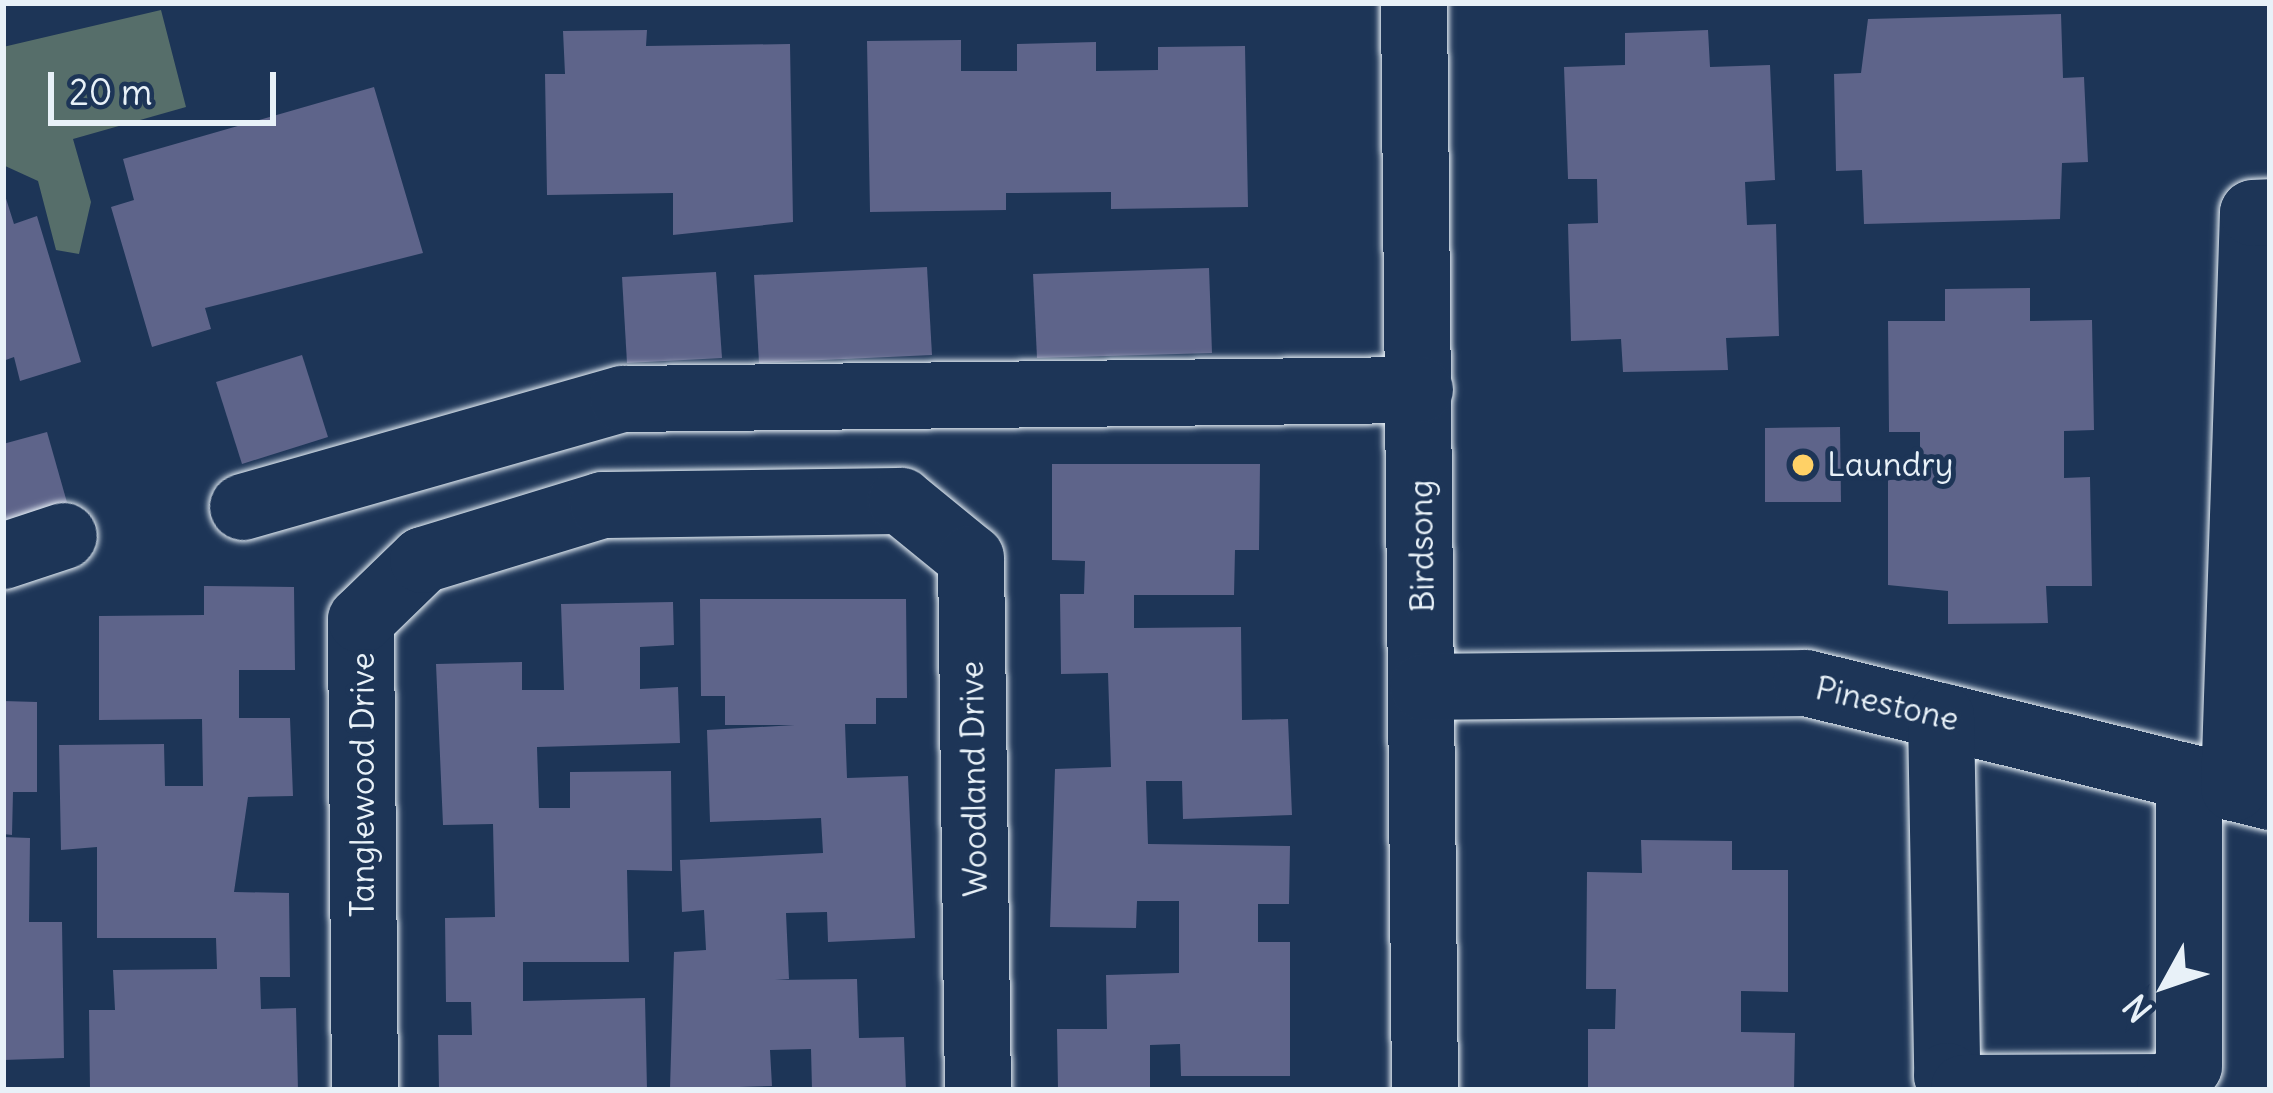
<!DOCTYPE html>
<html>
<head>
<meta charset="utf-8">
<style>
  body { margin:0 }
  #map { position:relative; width:2273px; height:1093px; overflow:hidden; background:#1d3557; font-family:Delius,sans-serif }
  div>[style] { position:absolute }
  .green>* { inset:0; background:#566e6a }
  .building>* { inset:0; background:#5e648a }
  .roads { filter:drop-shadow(0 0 3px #e8f1f8) drop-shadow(0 0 3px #e8f1f8) }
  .minor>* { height:66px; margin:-33px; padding:0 33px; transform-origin:33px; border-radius:33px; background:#1d3557 }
  .dots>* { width:33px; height:33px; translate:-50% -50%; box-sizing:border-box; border:6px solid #1d3557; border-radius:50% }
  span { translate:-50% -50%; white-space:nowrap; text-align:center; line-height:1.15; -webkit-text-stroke:10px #1d3557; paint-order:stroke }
  .poi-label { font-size:33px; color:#e8f1f8 }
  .left { translate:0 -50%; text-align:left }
  .street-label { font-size:33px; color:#e8f1f8 }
  .frame { position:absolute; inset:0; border:6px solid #e8f1f8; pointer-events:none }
  .north { position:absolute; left:2105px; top:925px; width:120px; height:120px; -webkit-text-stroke:9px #1d3557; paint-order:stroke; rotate:230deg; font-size:33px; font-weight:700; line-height:48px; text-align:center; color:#e8f1f8 }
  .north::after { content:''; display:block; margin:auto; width:42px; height:54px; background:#e8f1f8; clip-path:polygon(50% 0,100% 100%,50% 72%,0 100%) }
  .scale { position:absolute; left:48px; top:72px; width:228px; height:54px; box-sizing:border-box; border:6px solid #e8f1f8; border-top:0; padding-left:15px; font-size:36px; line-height:42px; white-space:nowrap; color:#e8f1f8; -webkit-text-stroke:9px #1d3557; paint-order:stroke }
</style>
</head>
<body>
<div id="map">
  <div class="green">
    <i style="clip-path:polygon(161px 10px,186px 107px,73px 139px,91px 202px,79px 254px,56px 250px,38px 181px,3px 165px,3px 47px)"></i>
  </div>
  <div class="building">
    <i style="clip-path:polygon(2061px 14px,2063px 78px,2084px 77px,2088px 162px,2062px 163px,2060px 219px,1864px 224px,1862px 170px,1836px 171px,1834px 74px,1861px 73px,1868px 19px)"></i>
    <i style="clip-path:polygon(647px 30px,646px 46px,790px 44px,793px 222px,673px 235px,673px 193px,547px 195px,545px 74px,565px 74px,563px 31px)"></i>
    <i style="clip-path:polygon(1708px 30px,1710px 67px,1770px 65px,1775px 180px,1745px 182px,1747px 225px,1776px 224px,1779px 336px,1726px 338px,1728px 370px,1623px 372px,1621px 339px,1571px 341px,1568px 224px,1598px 223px,1597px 179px,1568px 179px,1564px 67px,1625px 65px,1625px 33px)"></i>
    <i style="clip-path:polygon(961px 40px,961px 71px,1017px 71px,1017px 44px,1096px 42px,1096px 71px,1158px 70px,1158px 47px,1245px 46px,1248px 207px,1111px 209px,1111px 192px,1006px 193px,1006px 210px,870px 212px,867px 41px)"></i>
    <i style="clip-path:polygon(374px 87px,423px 253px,205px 308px,211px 329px,152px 347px,111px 207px,134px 200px,123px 159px)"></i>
    <i style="clip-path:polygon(3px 189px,14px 224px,37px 216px,81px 362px,20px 381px,14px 357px,3px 361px)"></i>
    <i style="clip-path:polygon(927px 267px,932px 355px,759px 363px,754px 275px)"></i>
    <i style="clip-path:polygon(1209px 268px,1212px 353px,1037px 358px,1033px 274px)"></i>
    <i style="clip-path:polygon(716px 272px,722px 358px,627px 363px,622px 277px)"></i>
    <i style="clip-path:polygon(2030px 288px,2030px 321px,2092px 320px,2094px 430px,2064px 431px,2064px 478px,2090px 477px,2092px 586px,2046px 586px,2048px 623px,1948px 624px,1948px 591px,1888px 585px,1888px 480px,1920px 479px,1920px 432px,1889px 432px,1888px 321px,1945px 321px,1945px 289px)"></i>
    <i style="clip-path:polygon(302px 355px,328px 437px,242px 464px,216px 382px)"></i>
    <i style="clip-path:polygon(1840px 427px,1841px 502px,1765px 502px,1765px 428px)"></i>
    <i style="clip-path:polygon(47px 432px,70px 513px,3px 532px,3px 444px)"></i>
    <i style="clip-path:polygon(1052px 464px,1260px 464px,1259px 550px,1235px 550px,1234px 595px,1134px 595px,1134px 628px,1241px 627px,1242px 720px,1288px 719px,1292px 815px,1183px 819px,1182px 781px,1146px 781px,1148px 844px,1290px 846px,1289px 904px,1258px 904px,1258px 942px,1290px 942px,1290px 1076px,1181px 1076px,1180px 1044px,1150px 1045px,1150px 1090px,1058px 1090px,1057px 1029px,1107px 1029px,1106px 975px,1179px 973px,1179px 901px,1137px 901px,1136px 928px,1050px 927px,1055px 769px,1111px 767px,1108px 673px,1061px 674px,1060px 594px,1084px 594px,1085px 561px,1052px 560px)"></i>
    <i style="clip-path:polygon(204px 586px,294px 587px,295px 670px,239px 670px,239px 718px,290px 718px,293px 796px,248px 797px,234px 892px,289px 893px,290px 977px,260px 977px,261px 1009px,296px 1008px,298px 1090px,90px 1090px,89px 1010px,115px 1010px,113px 970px,217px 969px,216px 938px,97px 938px,97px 847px,61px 850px,59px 745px,164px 744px,165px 786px,203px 786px,202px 719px,99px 720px,99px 616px,204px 615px)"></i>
    <i style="clip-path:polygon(700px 599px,906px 599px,907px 698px,876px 698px,876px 724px,845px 724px,847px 778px,908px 776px,915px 938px,828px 942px,827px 912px,786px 913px,789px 979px,775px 980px,857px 979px,859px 1038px,904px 1037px,906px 1090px,812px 1090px,811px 1049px,770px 1050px,772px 1086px,670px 1089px,674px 952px,706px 950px,704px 910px,682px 912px,680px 860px,823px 853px,821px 818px,710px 822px,707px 730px,795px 725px,725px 725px,725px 696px,701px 696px)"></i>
    <i style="clip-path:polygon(673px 602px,674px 645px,640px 647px,640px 689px,678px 687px,680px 743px,537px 747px,539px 808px,570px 808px,570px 772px,671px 771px,672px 871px,627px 870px,629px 962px,523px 962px,523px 1001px,645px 998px,647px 1090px,439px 1090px,438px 1035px,472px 1035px,471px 1002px,446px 1002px,445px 918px,495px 917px,493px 824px,443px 825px,436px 664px,522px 662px,522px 690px,564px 690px,561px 604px)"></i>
    <i style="clip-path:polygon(3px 701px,37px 702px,37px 792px,13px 792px,12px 835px,3px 834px)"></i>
    <i style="clip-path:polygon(3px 837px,30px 838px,29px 922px,62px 922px,64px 1058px,3px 1060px)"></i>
    <i style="clip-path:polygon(1641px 840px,1732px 841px,1732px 870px,1788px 870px,1788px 992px,1741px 991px,1741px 1032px,1795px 1033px,1794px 1090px,1588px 1090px,1588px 1029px,1615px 1029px,1616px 989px,1586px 989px,1587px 872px,1642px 873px)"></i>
  </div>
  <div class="roads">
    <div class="minor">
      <i style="left:1414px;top:3px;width:1087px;rotate:89.42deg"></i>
      <i style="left:243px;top:507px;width:395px;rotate:-15.9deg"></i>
      <i style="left:623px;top:399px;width:797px;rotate:-0.65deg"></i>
      <i style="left:3px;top:556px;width:64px;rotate:-18.2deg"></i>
      <i style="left:1423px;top:687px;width:383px;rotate:-0.6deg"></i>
      <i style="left:1806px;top:683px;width:478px;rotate:13.8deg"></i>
      <i style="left:1941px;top:716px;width:360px;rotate:89deg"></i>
      <i style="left:1947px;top:1076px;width:21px;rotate:35deg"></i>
      <i style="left:1964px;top:1088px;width:206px;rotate:-0.3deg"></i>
      <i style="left:2170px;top:1087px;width:28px;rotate:-48deg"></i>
      <i style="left:2189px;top:1066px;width:288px;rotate:-90deg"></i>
      <i style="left:2234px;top:788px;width:575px;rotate:-88.11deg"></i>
      <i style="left:2253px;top:213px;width:17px;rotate:-3deg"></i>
      <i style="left:365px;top:1090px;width:470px;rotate:-90.5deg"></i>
      <i style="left:361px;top:620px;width:86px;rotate:-44.1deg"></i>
      <i style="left:423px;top:560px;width:188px;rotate:-17deg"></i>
      <i style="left:603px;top:505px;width:298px;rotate:-0.8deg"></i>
      <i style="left:901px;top:501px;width:90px;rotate:39.2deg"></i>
      <i style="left:971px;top:558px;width:532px;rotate:89.25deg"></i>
    </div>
  </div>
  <div class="dots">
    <i style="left:1803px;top:465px;background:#ffd166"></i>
  </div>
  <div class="poi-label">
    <span class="left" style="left:1827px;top:465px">Laundry</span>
  </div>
  <div class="street-label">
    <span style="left:1422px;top:546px;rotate:-91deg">Birdsong</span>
    <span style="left:1887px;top:704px;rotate:13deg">Pinestone</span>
    <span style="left:974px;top:779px;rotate:-91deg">Woodland Drive</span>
    <span style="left:363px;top:785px;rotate:-90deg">Tanglewood Drive</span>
  </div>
  <div class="frame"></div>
  <div class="north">N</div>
  <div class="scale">20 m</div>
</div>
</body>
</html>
